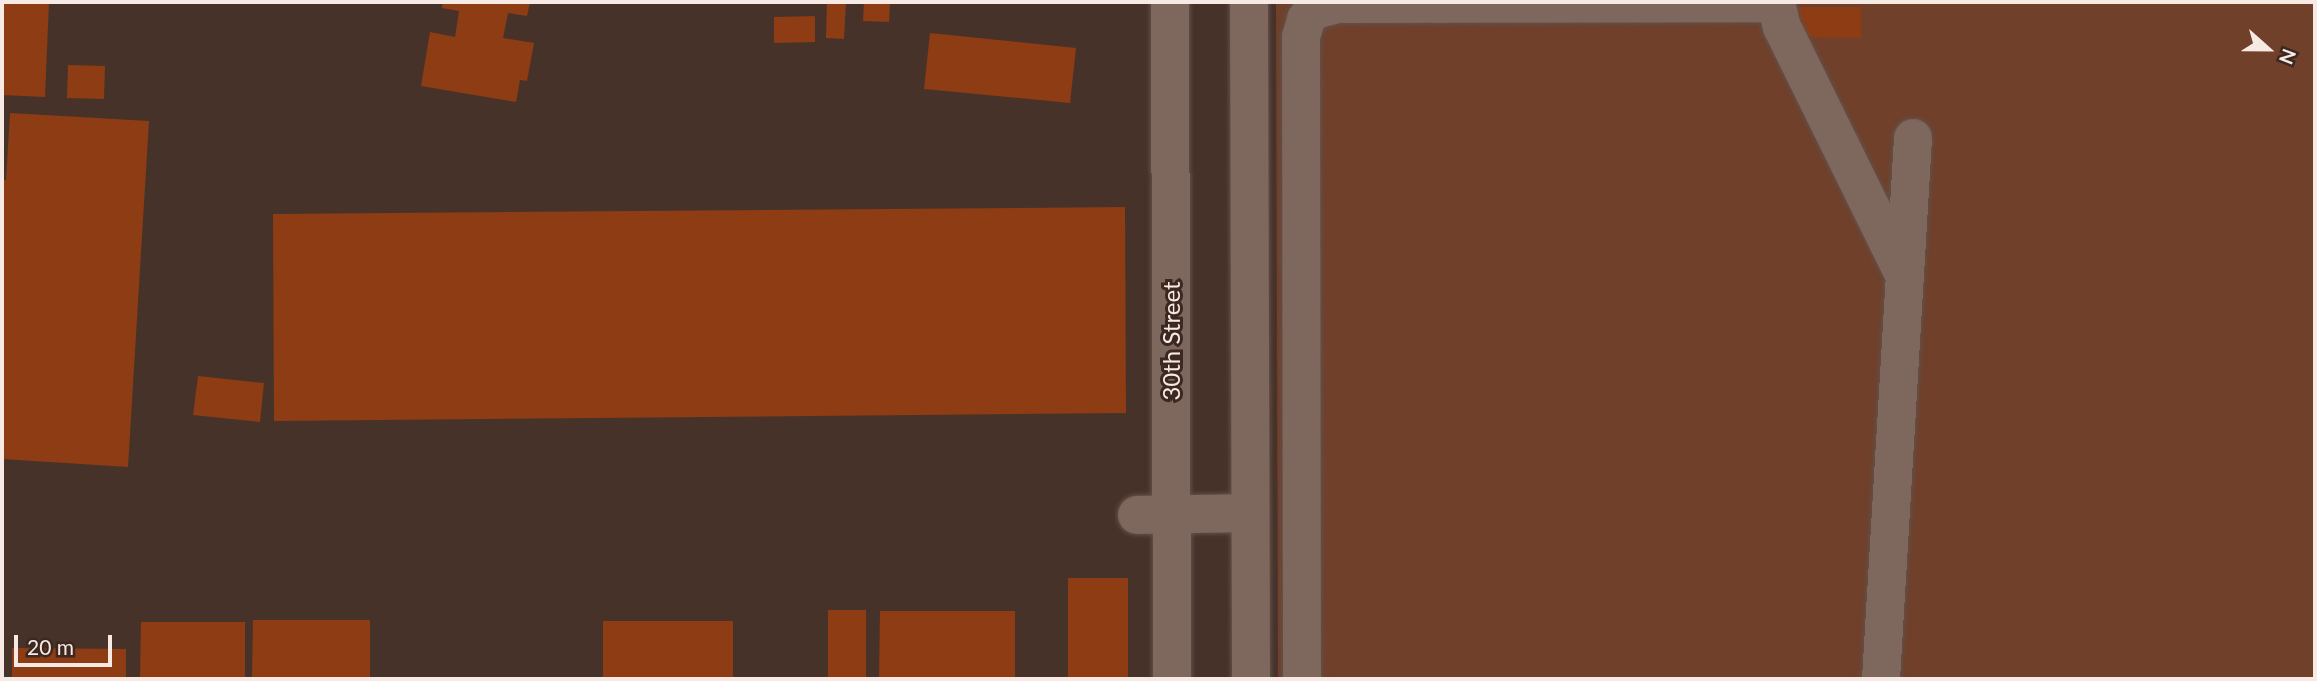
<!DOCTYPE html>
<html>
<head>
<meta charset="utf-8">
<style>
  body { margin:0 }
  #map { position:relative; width:2317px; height:681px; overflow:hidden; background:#47322a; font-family:Lato,sans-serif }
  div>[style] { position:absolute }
  .green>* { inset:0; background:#70402b }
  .building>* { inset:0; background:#8e3c13 }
  .roads { filter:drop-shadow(0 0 2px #625048) drop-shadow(0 0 2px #625048) }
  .minor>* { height:38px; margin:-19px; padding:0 19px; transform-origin:19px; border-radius:19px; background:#7e675d }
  span { translate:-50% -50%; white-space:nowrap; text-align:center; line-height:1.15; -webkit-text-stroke:6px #3c2820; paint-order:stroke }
  .street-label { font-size:24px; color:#f7e9e3 }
  .frame { position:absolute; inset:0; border:4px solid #f7e9e3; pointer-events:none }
  .north { position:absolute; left:2233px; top:14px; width:70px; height:70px; -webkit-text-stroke:5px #3c2820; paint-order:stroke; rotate:111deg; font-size:19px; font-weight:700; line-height:28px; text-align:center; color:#f7e9e3 }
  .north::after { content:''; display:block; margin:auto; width:24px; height:32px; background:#f7e9e3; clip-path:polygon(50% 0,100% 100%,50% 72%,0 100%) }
  .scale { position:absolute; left:14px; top:635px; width:98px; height:32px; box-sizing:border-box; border:4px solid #f7e9e3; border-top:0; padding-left:9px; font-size:21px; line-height:24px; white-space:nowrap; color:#f7e9e3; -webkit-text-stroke:5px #3c2820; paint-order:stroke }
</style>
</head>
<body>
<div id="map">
  <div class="green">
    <i style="clip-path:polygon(1276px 2px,2315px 2px,2315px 679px,1278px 679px)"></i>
  </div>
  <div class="building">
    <i style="clip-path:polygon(2px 2px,49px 2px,45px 97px,2px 95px)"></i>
    <i style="clip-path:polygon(443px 2px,530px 2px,527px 16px,508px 13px,503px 38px,534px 43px,527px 81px,520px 80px,516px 102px,421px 86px,430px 32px,455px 37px,459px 11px,442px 8px)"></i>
    <i style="clip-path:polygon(827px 2px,846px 2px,844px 39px,826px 38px)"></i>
    <i style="clip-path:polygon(864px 2px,890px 2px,889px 22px,863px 21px)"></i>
    <i style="clip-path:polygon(1797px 7px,1861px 7px,1861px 38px,1797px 37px)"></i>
    <i style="clip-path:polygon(815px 16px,815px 42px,774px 43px,774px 17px)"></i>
    <i style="clip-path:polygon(930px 33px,1076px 48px,1070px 103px,924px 89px)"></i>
    <i style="clip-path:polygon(68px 65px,105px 66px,104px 99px,67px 98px)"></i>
    <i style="clip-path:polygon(10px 113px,149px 121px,128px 467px,2px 459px,2px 180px,6px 180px)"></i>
    <i style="clip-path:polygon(1125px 207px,1126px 413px,274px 421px,273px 214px)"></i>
    <i style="clip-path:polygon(198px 376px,264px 383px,260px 422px,193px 415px)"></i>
    <i style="clip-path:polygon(1068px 578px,1128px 578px,1128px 679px,1068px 679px)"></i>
    <i style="clip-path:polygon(828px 610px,866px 610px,866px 679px,828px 679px)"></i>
    <i style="clip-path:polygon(880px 611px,1015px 611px,1015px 679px,879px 679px)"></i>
    <i style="clip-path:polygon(253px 620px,370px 620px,370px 679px,252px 679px)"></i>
    <i style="clip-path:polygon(603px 621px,733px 621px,733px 679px,603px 679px)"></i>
    <i style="clip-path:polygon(141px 622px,245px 622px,245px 679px,140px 679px)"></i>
    <i style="clip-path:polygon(12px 648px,126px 649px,126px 679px,12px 679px)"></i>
  </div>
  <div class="roads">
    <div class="minor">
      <i style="left:1170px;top:2px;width:677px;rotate:89.83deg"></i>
      <i style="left:1249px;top:2px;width:677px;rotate:89.83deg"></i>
      <i style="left:1776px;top:2px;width:26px;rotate:77deg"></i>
      <i style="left:1782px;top:27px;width:276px;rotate:63.8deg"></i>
      <i style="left:1137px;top:515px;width:113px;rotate:-1deg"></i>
      <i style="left:1302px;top:679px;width:642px;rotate:-90.09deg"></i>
      <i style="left:1301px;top:37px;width:19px;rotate:-74deg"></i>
      <i style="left:1306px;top:19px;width:13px;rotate:-45deg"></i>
      <i style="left:1315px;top:10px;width:24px;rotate:-15deg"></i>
      <i style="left:1338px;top:4px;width:439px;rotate:-0.1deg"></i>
      <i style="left:1881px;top:679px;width:542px;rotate:-86.61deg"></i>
    </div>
  </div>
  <div class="street-label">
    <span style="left:1171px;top:341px;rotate:-90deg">30th Street</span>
  </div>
  <div class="frame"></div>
  <div class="north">N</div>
  <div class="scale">20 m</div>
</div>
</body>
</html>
